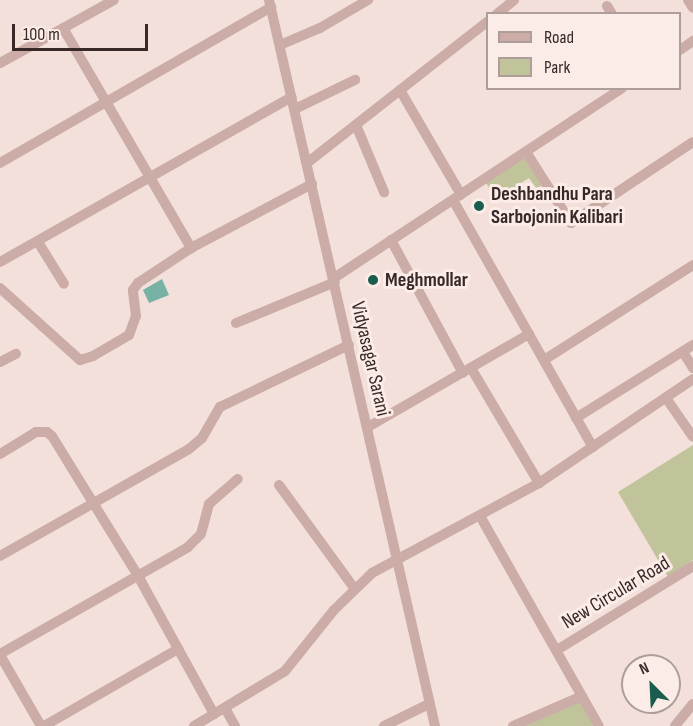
<!DOCTYPE html>
<html>
<head>
<meta charset="utf-8">
<style>
  body { margin:0 }
  #map { position:relative; width:693px; height:726px; overflow:hidden; background:#f3e0db; font-family:"Sofia Sans Condensed",sans-serif }
  div>[style] { position:absolute }
  .green>* { inset:0; background:#c1c39a }
  .water>* { inset:0; background:#78b2a4 }
  .minor>* { height:10px; margin:-5px; padding:0 5px; transform-origin:5px; border-radius:5px; background:#ccaca6 }
  .dots>* { width:16px; height:16px; translate:-50% -50%; box-sizing:border-box; border:3px solid #fbece7; border-radius:50% }
  span { translate:-50% -50%; white-space:nowrap; text-align:center; line-height:1.15; -webkit-text-stroke:6px #fbece7; paint-order:stroke }
  .poi-label { font-size:20px; color:#382827; font-weight:700 }
  .left { translate:0 -50%; text-align:left }
  .street-label { font-size:20px; color:#382827 }
  .legend { position:absolute; left:486px; top:12px; width:195px; height:78px; box-sizing:border-box; background:#fbece7; border:2px solid #ad9e9a; margin:0; padding:8px 10px; list-style:none; font-size:18px; color:#382827 }
  .legend li { display:flex; align-items:center; gap:12px; height:30px }
  .legend b { width:30px; border:2px solid #ad9e9a }
  .north { position:absolute; left:621px; top:654px; width:60px; height:60px; box-sizing:border-box; background:#fbece7; border:2px solid #ad9e9a; border-radius:50%; rotate:336deg; font-size:16px; font-weight:700; line-height:24px; text-align:center; color:#382827 }
  .north::after { content:''; display:block; margin:auto; width:21px; height:27px; background:#1a5c4d; clip-path:polygon(50% 0,100% 100%,50% 72%,0 100%) }
  .scale { position:absolute; left:12px; top:24px; width:136px; height:27px; box-sizing:border-box; border:3px solid #382827; border-top:0; padding-left:8px; font-size:18px; line-height:21px; white-space:nowrap; color:#382827; -webkit-text-stroke:4px #fbece7; paint-order:stroke }
</style>
</head>
<body>
<div id="map">
  <div class="green">
    <i style="clip-path:polygon(524px 158px,542px 185px,537px 189px,529px 178px,496px 199px,484px 180px)"></i>
    <i style="clip-path:polygon(693px 445px,693px 560px,668px 577px,618px 492px)"></i>
    <i style="clip-path:polygon(580px 701px,593px 726px,525px 726px)"></i>
  </div>
  <div class="water">
    <i style="clip-path:polygon(162px 279px,169px 295px,149px 303px,143px 290px)"></i>
  </div>
  <div class="minor">
    <i style="left:269px;top:0;width:745px;rotate:77.12deg"></i>
    <i style="left:688px;top:0;width:9px;rotate:58deg"></i>
    <i style="left:607px;top:6px;width:9px;rotate:58deg"></i>
    <i style="left:497px;top:14px;width:22px;rotate:-39deg"></i>
    <i style="left:63px;top:28px;width:255px;rotate:59.8deg"></i>
    <i style="left:280px;top:45px;width:43px;rotate:-23deg"></i>
    <i style="left:320px;top:28px;width:56px;rotate:-30.3deg"></i>
    <i style="left:680px;top:50px;width:16px;rotate:-35deg"></i>
    <i style="left:0;top:63px;width:130px;rotate:-28.9deg"></i>
    <i style="left:400px;top:90px;width:121px;rotate:59.8deg"></i>
    <i style="left:295px;top:109px;width:67px;rotate:-25.8deg"></i>
    <i style="left:356px;top:125px;width:73px;rotate:67.3deg"></i>
    <i style="left:526px;top:152px;width:84px;rotate:57.6deg"></i>
    <i style="left:571px;top:223px;width:146px;rotate:-33.6deg"></i>
    <i style="left:0;top:163px;width:313px;rotate:-29.9deg"></i>
    <i style="left:307px;top:163px;width:230px;rotate:-38.1deg"></i>
    <i style="left:453px;top:200px;width:284px;rotate:60.5deg"></i>
    <i style="left:391px;top:240px;width:151px;rotate:61.6deg"></i>
    <i style="left:38px;top:242px;width:49px;rotate:58.2deg"></i>
    <i style="left:0;top:262px;width:335px;rotate:-29.5deg"></i>
    <i style="left:334px;top:278px;width:345px;rotate:-33.4deg"></i>
    <i style="left:0;top:288px;width:108px;rotate:42deg"></i>
    <i style="left:80px;top:360px;width:14px;rotate:-17deg"></i>
    <i style="left:93px;top:356px;width:42px;rotate:-30.3deg"></i>
    <i style="left:129px;top:335px;width:20px;rotate:-70deg"></i>
    <i style="left:136px;top:316px;width:26px;rotate:-97deg"></i>
    <i style="left:133px;top:290px;width:9px;rotate:-54deg"></i>
    <i style="left:138px;top:283px;width:64px;rotate:-33.4deg"></i>
    <i style="left:191px;top:248px;width:137px;rotate:-27.9deg"></i>
    <i style="left:236px;top:323px;width:107px;rotate:-22.5deg"></i>
    <i style="left:683px;top:352px;width:19px;rotate:58deg"></i>
    <i style="left:544px;top:360px;width:177px;rotate:-32.5deg"></i>
    <i style="left:0;top:362px;width:18px;rotate:-27deg"></i>
    <i style="left:471px;top:368px;width:134px;rotate:59.4deg"></i>
    <i style="left:666px;top:398px;width:47px;rotate:55.3deg"></i>
    <i style="left:576px;top:418px;width:138px;rotate:-32deg"></i>
    <i style="left:368px;top:427px;width:186px;rotate:-30deg"></i>
    <i style="left:0;top:454px;width:42px;rotate:-31.4deg"></i>
    <i style="left:36px;top:432px;width:11px"></i>
    <i style="left:47px;top:432px;width:6px;rotate:39deg"></i>
    <i style="left:52px;top:436px;width:162px;rotate:58.4deg"></i>
    <i style="left:137px;top:574px;width:160px;rotate:61.2deg"></i>
    <i style="left:279px;top:485px;width:127px;rotate:53.9deg"></i>
    <i style="left:480px;top:516px;width:241px;rotate:60.5deg"></i>
    <i style="left:0;top:556px;width:217px;rotate:-29.5deg"></i>
    <i style="left:189px;top:449px;width:17px;rotate:-40deg"></i>
    <i style="left:202px;top:438px;width:36px;rotate:-60deg"></i>
    <i style="left:220px;top:407px;width:143px;rotate:-25.7deg"></i>
    <i style="left:557px;top:650px;width:160px;rotate:-31.7deg"></i>
    <i style="left:0;top:654px;width:216px;rotate:-29.6deg"></i>
    <i style="left:188px;top:547px;width:18px;rotate:-45deg"></i>
    <i style="left:201px;top:534px;width:31px;rotate:-75deg"></i>
    <i style="left:209px;top:504px;width:38px;rotate:-41deg"></i>
    <i style="left:0;top:655px;width:82px;rotate:60deg"></i>
    <i style="left:225px;top:708px;width:21px;rotate:61deg"></i>
    <i style="left:44px;top:726px;width:155px;rotate:-29.9deg"></i>
    <i style="left:194px;top:726px;width:106px;rotate:-31.1deg"></i>
    <i style="left:285px;top:671px;width:78px;rotate:-51.2deg"></i>
    <i style="left:334px;top:610px;width:53px;rotate:-44.2deg"></i>
    <i style="left:372px;top:573px;width:190px;rotate:-28.3deg"></i>
    <i style="left:539px;top:483px;width:186px;rotate:-34deg"></i>
    <i style="left:384px;top:726px;width:50px;rotate:-26.1deg"></i>
    <i style="left:513px;top:726px;width:75px;rotate:-23.5deg"></i>
    <i style="left:675px;top:726px;width:28px;rotate:-51deg"></i>
  </div>
  <div class="dots">
    <i style="left:479px;top:206px;background:#1a5c4d"></i>
    <i style="left:373px;top:280px;background:#1a5c4d"></i>
  </div>
  <div class="poi-label">
    <span class="left" style="left:491px;top:206px">Deshbandhu Para<br>Sarbojonin Kalibari</span>
    <span class="left" style="left:385px;top:280px">Meghmollar</span>
  </div>
  <div class="street-label">
    <span style="left:370px;top:359px;rotate:77deg">Vidyasagar Sarani</span>
    <span style="left:616px;top:593px;rotate:-31deg">New Circular Road</span>
  </div>
  <ul class="legend">
  <li><b style="height:8px;background:#ccaca6"></b>Road</li>
  <li><b style="height:16px;background:#c1c39a"></b>Park</li>
  </ul>
  <div class="north">N</div>
  <div class="scale">100 m</div>
</div>
</body>
</html>
